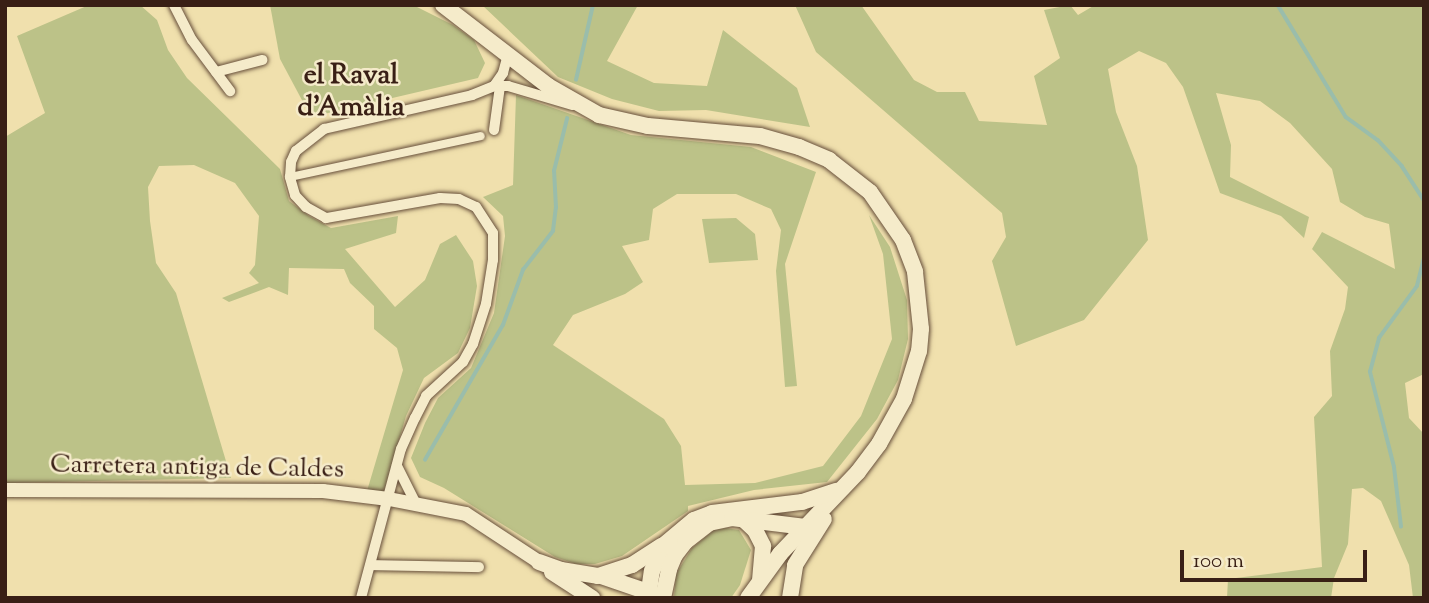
<!DOCTYPE html>
<html>
<head>
<meta charset="utf-8">
<style>
  body { margin:0 }
  #map { position:relative; width:1429px; height:603px; overflow:hidden; background:#f0e0ad; font-family:"Sorts Mill Goudy",serif }
  div>[style] { position:absolute }
  .green>* { inset:0; background:#bcc288 }
  .stream>* { height:3.5px; margin:-1.75px; padding:0 1.75px; transform-origin:1.75px; border-radius:1.75px; background:#9abdab }
  .roads { filter:drop-shadow(0 0 2px #674f3b) drop-shadow(0 0 2px #674f3b) }
  .pedestrian>* { height:8px; margin:-4px; padding:0 4px; transform-origin:4px; border-radius:4px; background:#f5ebca }
  .minor>* { height:10px; margin:-5px; padding:0 5px; transform-origin:5px; border-radius:5px; background:#f5ebca }
  .tertiary>* { height:14px; margin:-7px; padding:0 7px; transform-origin:7px; border-radius:7px; background:#f5ebca }
  .secondary>* { height:16px; margin:-8px; padding:0 8px; transform-origin:8px; border-radius:8px; background:#f5ebca }
  span { translate:-50% -50%; white-space:nowrap; text-align:center; line-height:1.15; -webkit-text-stroke:5px #f5ebca; paint-order:stroke }
  .street-label { font-size:26px; color:#391f15 }
  .neighbourhood-label { font-size:28px; color:#391f15; font-weight:700 }
  .frame { position:absolute; inset:0; border:7px solid #391f15; pointer-events:none }
  .scale { position:absolute; left:1180px; top:550px; width:187px; height:32px; box-sizing:border-box; border:4px solid #391f15; border-top:0; padding-left:9px; font-size:21px; line-height:24px; white-space:nowrap; color:#391f15; -webkit-text-stroke:5px #f5ebca; paint-order:stroke }
</style>
</head>
<body>
<div id="map">
  <div class="green">
    <i style="clip-path:polygon(89px 5px,140px 5px,157px 20px,168px 50px,187px 78px,280px 169px,289px 201px,309px 216px,331px 228px,398px 216px,396px 233px,345px 249px,395px 307px,425px 280px,440px 244px,456px 235px,473px 261px,477px 286px,470px 328px,458px 353px,424px 378px,406px 416px,384px 491px,367px 491px,403px 370px,397px 348px,374px 329px,374px 306px,350px 283px,344px 269px,289px 268px,288px 295px,269px 287px,229px 302px,222px 298px,259px 283px,249px 273px,255px 265px,259px 216px,235px 183px,194px 165px,159px 166px,148px 187px,150px 221px,156px 263px,176px 293px,231px 478px,5px 483px,5px 137px,45px 113px,17px 36px)"></i>
    <i style="clip-path:polygon(270px 5px,413px 5px,453px 25px,474px 40px,485px 63px,478px 78px,311px 117px,280px 59px)"></i>
    <i style="clip-path:polygon(482px 5px,638px 5px,607px 61px,654px 83px,707px 86px,723px 30px,797px 88px,810px 127px,706px 110px,659px 111px,612px 99px,558px 77px)"></i>
    <i style="clip-path:polygon(795px 5px,861px 5px,914px 80px,937px 92px,965px 92px,979px 121px,1047px 125px,1034px 76px,1060px 58px,1044px 10px,1070px 5px,1078px 15px,1095px 5px,1424px 5px,1424px 374px,1405px 383px,1409px 418px,1424px 434px,1424px 598px,1413px 598px,1409px 565px,1381px 501px,1363px 488px,1352px 489px,1348px 544px,1334px 578px,1331px 598px,1227px 598px,1228px 579px,1322px 567px,1314px 417px,1332px 396px,1330px 351px,1345px 309px,1348px 287px,1312px 249px,1322px 232px,1395px 269px,1389px 224px,1365px 217px,1340px 202px,1332px 169px,1290px 123px,1260px 101px,1216px 93px,1231px 145px,1230px 177px,1309px 217px,1304px 238px,1281px 216px,1220px 193px,1183px 87px,1166px 63px,1139px 51px,1108px 69px,1116px 112px,1137px 166px,1148px 240px,1084px 320px,1016px 346px,992px 261px,1006px 237px,1002px 213px,816px 52px)"></i>
    <i style="clip-path:polygon(516px 95px,631px 135px,751px 147px,816px 172px,785px 264px,797px 386px,785px 387px,776px 271px,781px 230px,771px 209px,736px 194px,677px 194px,653px 209px,649px 240px,622px 246px,643px 282px,625px 294px,573px 315px,553px 345px,664px 419px,681px 446px,685px 485px,755px 483px,823px 466px,861px 416px,892px 339px,883px 254px,869px 215px,890px 247px,907px 300px,908px 339px,898px 380px,877px 419px,827px 482px,754px 490px,688px 506px,688px 511px,622px 556px,595px 564px,576px 564px,555px 557px,444px 488px,420px 477px,411px 458px,425px 423px,438px 398px,471px 368px,494px 313px,505px 236px,503px 216px,483px 197px,513px 185px)"></i>
    <i style="clip-path:polygon(736px 218px,755px 234px,758px 260px,709px 263px,702px 219px)"></i>
    <i style="clip-path:polygon(726px 528px,739px 530px,751px 550px,740px 585px,731px 598px,674px 598px,676px 574px,692px 548px,714px 530px)"></i>
  </div>
  <div class="stream">
    <i style="left:1278px;top:5px;width:131px;rotate:58.7deg"></i>
    <i style="left:1346px;top:117px;width:39px;rotate:36deg"></i>
    <i style="left:1378px;top:140px;width:35px;rotate:47deg"></i>
    <i style="left:1402px;top:166px;width:40px;rotate:57.1deg"></i>
    <i style="left:576px;top:80px;width:77px;rotate:-77.2deg"></i>
    <i style="left:425px;top:460px;width:156px;rotate:-60deg"></i>
    <i style="left:503px;top:325px;width:59px;rotate:-70deg"></i>
    <i style="left:523px;top:270px;width:49px;rotate:-52.4deg"></i>
    <i style="left:553px;top:231px;width:23px;rotate:-83deg"></i>
    <i style="left:556px;top:208px;width:37px;rotate:-93deg"></i>
    <i style="left:554px;top:171px;width:54px;rotate:-76deg"></i>
    <i style="left:1401px;top:527px;width:60px;rotate:-96.7deg"></i>
    <i style="left:1394px;top:467px;width:98px;rotate:-104.2deg"></i>
    <i style="left:1370px;top:372px;width:35px;rotate:-75deg"></i>
    <i style="left:1379px;top:338px;width:64px;rotate:-53.8deg"></i>
    <i style="left:1417px;top:286px;width:30px;rotate:-76deg"></i>
  </div>
  <div class="roads">
    <div class="pedestrian">
      <i style="left:290px;top:177px;width:195px;rotate:-12.1deg"></i>
    </div>
    <div class="minor">
      <i style="left:174px;top:5px;width:39px;rotate:63deg"></i>
      <i style="left:192px;top:40px;width:64px;rotate:53.3deg"></i>
      <i style="left:216px;top:72px;width:48px;rotate:-14.6deg"></i>
      <i style="left:494px;top:86px;width:14px"></i>
      <i style="left:508px;top:86px;width:67px;rotate:16.5deg"></i>
      <i style="left:494px;top:130px;width:44px;rotate:-82.2deg"></i>
      <i style="left:397px;top:466px;width:42px;rotate:63.4deg"></i>
      <i style="left:372px;top:565px;width:107px;rotate:1.1deg"></i>
      <i style="left:361px;top:598px;width:154px;rotate:-75deg"></i>
      <i style="left:401px;top:449px;width:34px;rotate:-66deg"></i>
      <i style="left:415px;top:418px;width:25px;rotate:-63deg"></i>
      <i style="left:426px;top:396px;width:50px;rotate:-42.6deg"></i>
      <i style="left:463px;top:362px;width:21px;rotate:-61deg"></i>
      <i style="left:473px;top:344px;width:42px;rotate:-72deg"></i>
      <i style="left:486px;top:304px;width:45px;rotate:-81deg"></i>
      <i style="left:493px;top:260px;width:27px;rotate:-90deg"></i>
      <i style="left:493px;top:233px;width:31px;rotate:-123deg"></i>
      <i style="left:476px;top:207px;width:19px;rotate:-155deg"></i>
      <i style="left:459px;top:199px;width:19px;rotate:-177deg"></i>
      <i style="left:440px;top:198px;width:116px;rotate:170deg"></i>
      <i style="left:326px;top:218px;width:23px;rotate:-151deg"></i>
      <i style="left:306px;top:207px;width:16px;rotate:-133deg"></i>
      <i style="left:295px;top:195px;width:19px;rotate:-106deg"></i>
      <i style="left:290px;top:177px;width:15px;rotate:-86deg"></i>
      <i style="left:291px;top:162px;width:12px;rotate:-66deg"></i>
      <i style="left:296px;top:151px;width:36px;rotate:-38deg"></i>
      <i style="left:324px;top:129px;width:152px;rotate:-12.9deg"></i>
      <i style="left:472px;top:95px;width:24px;rotate:-22deg"></i>
      <i style="left:494px;top:86px;width:16px;rotate:-55deg"></i>
      <i style="left:503px;top:73px;width:20px;rotate:-75deg"></i>
    </div>
    <div class="tertiary">
      <i style="left:5px;top:490px;width:318px;rotate:0.2deg"></i>
      <i style="left:323px;top:491px;width:66px;rotate:6.9deg"></i>
      <i style="left:389px;top:499px;width:78px;rotate:11deg"></i>
      <i style="left:466px;top:514px;width:87px;rotate:33.3deg"></i>
    </div>
    <div class="secondary">
      <i style="left:443px;top:5px;width:133px;rotate:37.6deg"></i>
      <i style="left:548px;top:86px;width:59px;rotate:29.6deg"></i>
      <i style="left:599px;top:115px;width:50px;rotate:12.7deg"></i>
      <i style="left:648px;top:126px;width:112px;rotate:5.1deg"></i>
      <i style="left:760px;top:136px;width:41px;rotate:15.8deg"></i>
      <i style="left:799px;top:147px;width:33px;rotate:23deg"></i>
      <i style="left:829px;top:160px;width:52px;rotate:38deg"></i>
      <i style="left:870px;top:192px;width:58px;rotate:55.5deg"></i>
      <i style="left:903px;top:240px;width:34px;rotate:69deg"></i>
      <i style="left:915px;top:272px;width:57px;rotate:84deg"></i>
      <i style="left:921px;top:329px;width:22px;rotate:95deg"></i>
      <i style="left:919px;top:351px;width:50px;rotate:107.4deg"></i>
      <i style="left:904px;top:399px;width:51px;rotate:119.1deg"></i>
      <i style="left:879px;top:444px;width:35px;rotate:127deg"></i>
      <i style="left:858px;top:472px;width:113px;rotate:133.6deg"></i>
      <i style="left:780px;top:554px;width:54px;rotate:126deg"></i>
      <i style="left:743px;top:519px;width:16px;rotate:43deg"></i>
      <i style="left:755px;top:530px;width:18px;rotate:63deg"></i>
      <i style="left:763px;top:546px;width:33px;rotate:95deg"></i>
      <i style="left:539px;top:562px;width:23px;rotate:20deg"></i>
      <i style="left:561px;top:570px;width:37px;rotate:9deg"></i>
      <i style="left:598px;top:576px;width:36px;rotate:-18deg"></i>
      <i style="left:632px;top:565px;width:35px;rotate:-33deg"></i>
      <i style="left:552px;top:572px;width:48px;rotate:33deg"></i>
      <i style="left:601px;top:576px;width:50px;rotate:18.8deg"></i>
      <i style="left:648px;top:592px;width:7px;rotate:56deg"></i>
      <i style="left:648px;top:598px;width:27px;rotate:-82deg"></i>
      <i style="left:652px;top:571px;width:29px;rotate:-65deg"></i>
      <i style="left:664px;top:545px;width:39px;rotate:-40deg"></i>
      <i style="left:694px;top:520px;width:19px;rotate:-21deg"></i>
      <i style="left:712px;top:513px;width:91px;rotate:-7deg"></i>
      <i style="left:802px;top:502px;width:36px;rotate:-18deg"></i>
      <i style="left:663px;top:598px;width:30px;rotate:-78deg"></i>
      <i style="left:669px;top:569px;width:15px;rotate:-67deg"></i>
      <i style="left:675px;top:555px;width:16px;rotate:-52deg"></i>
      <i style="left:685px;top:542px;width:31px;rotate:-38deg"></i>
      <i style="left:709px;top:523px;width:24px;rotate:-12deg"></i>
      <i style="left:732px;top:518px;width:74px;rotate:7deg"></i>
      <i style="left:790px;top:598px;width:33px;rotate:-81deg"></i>
      <i style="left:795px;top:565px;width:54px;rotate:-57.8deg"></i>
    </div>
  </div>
  <div class="street-label">
    <span style="left:197px;top:468px;rotate:1deg">Carretera antiga de Caldes</span>
  </div>
  <div class="neighbourhood-label">
    <span style="left:351px;top:92px">el Raval<br>d'Amàlia</span>
  </div>
  <div class="frame"></div>
  <div class="scale">100 m</div>
</div>
</body>
</html>
